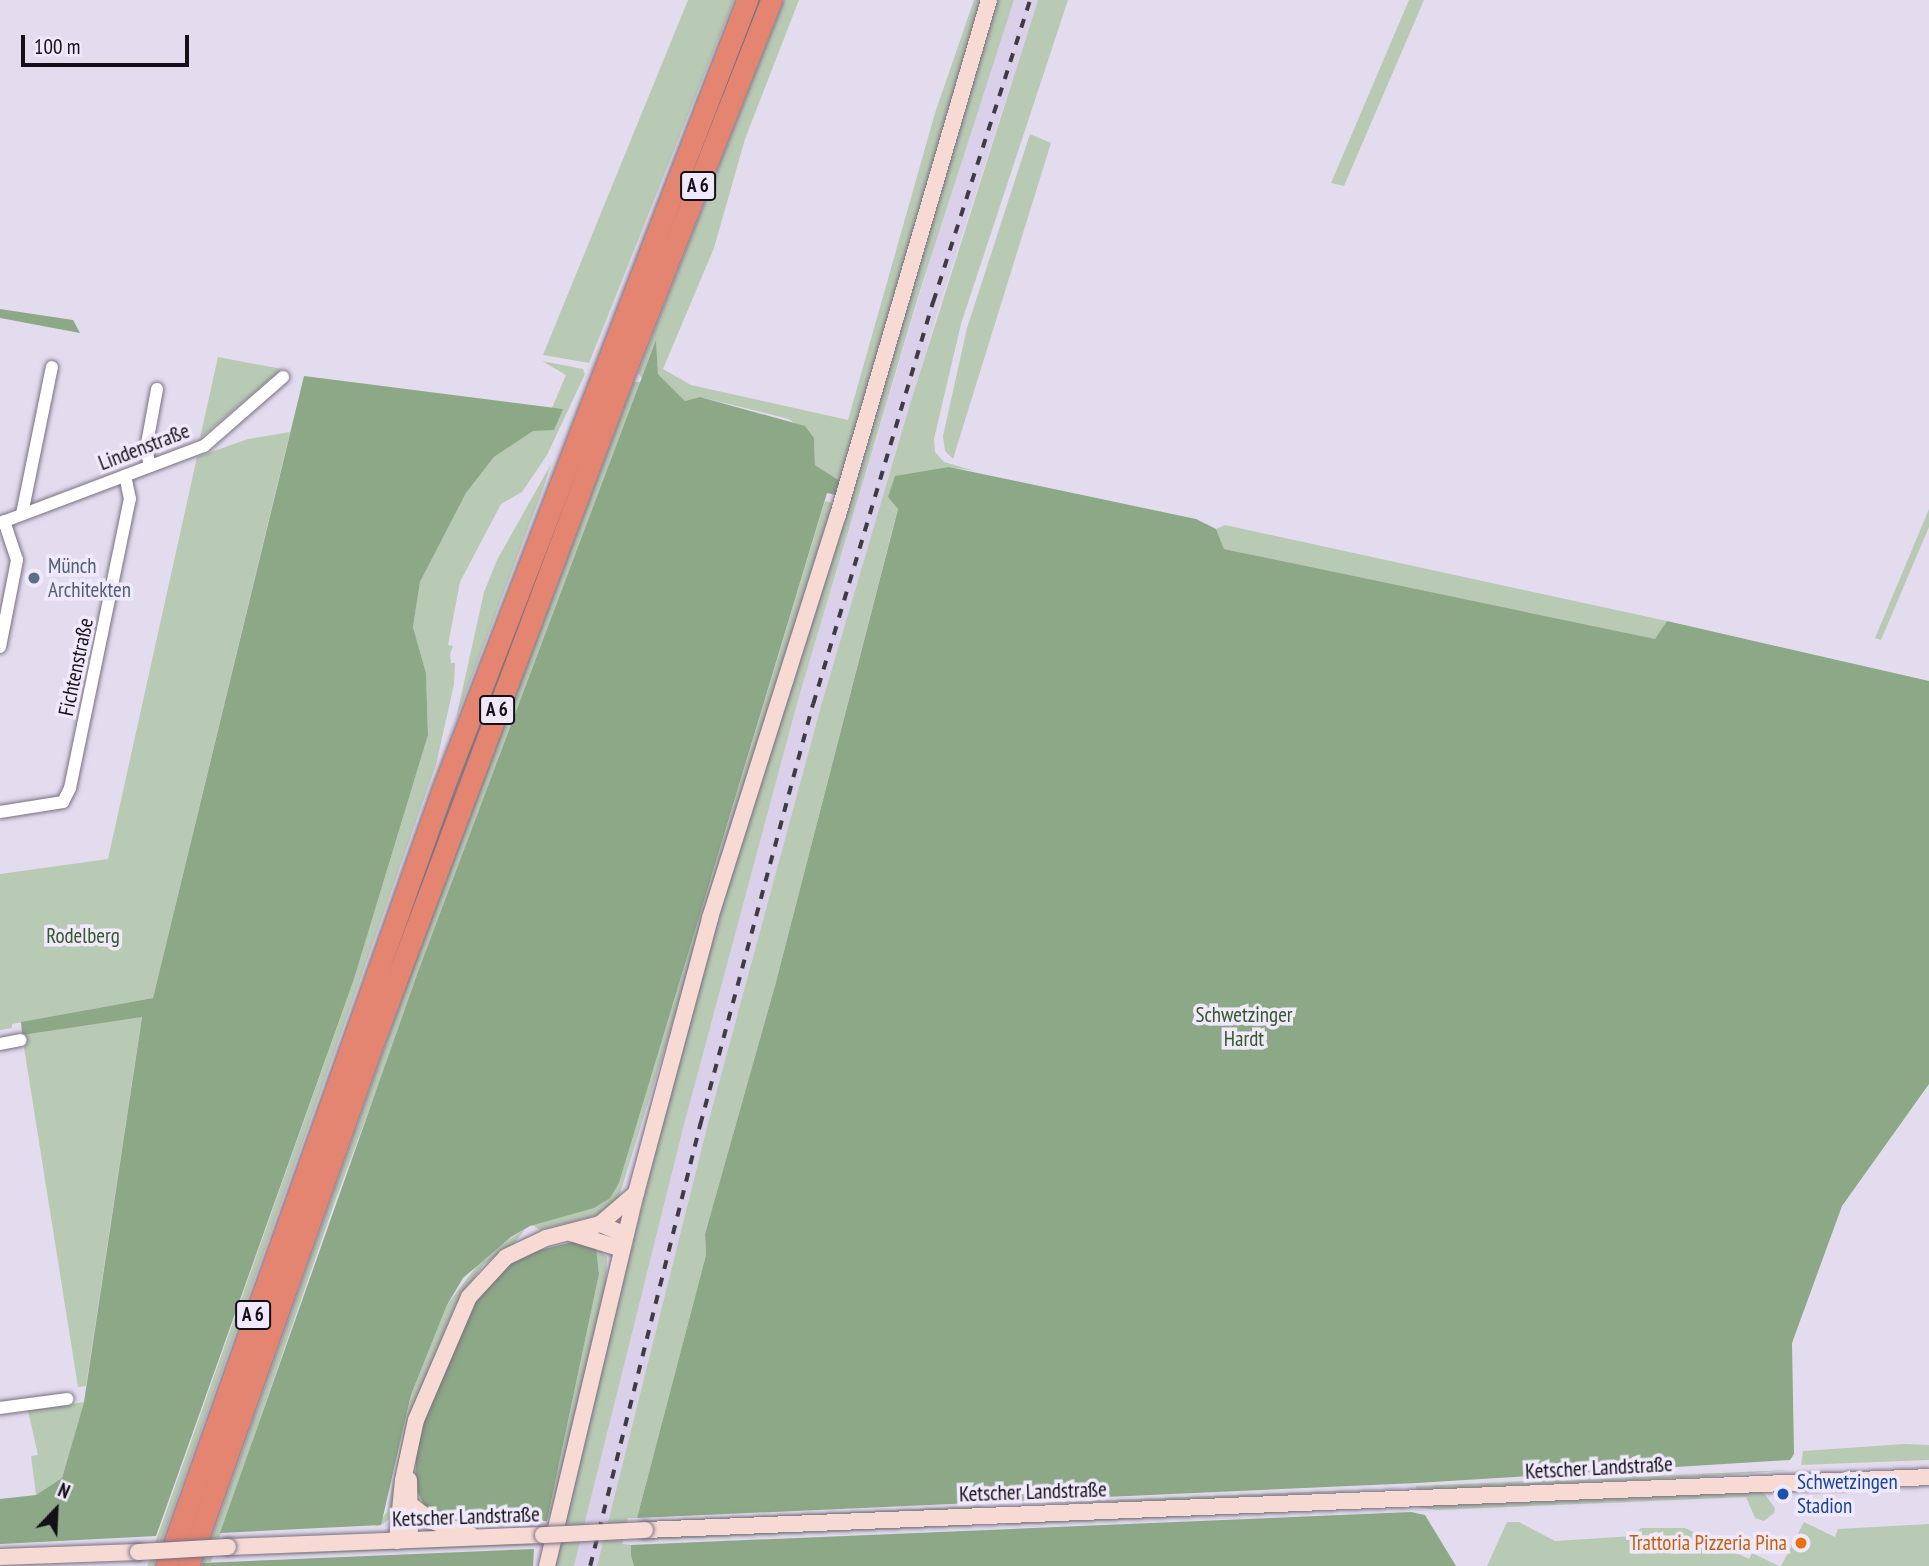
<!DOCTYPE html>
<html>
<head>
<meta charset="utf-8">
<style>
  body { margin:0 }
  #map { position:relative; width:1929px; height:1566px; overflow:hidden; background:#e3dcee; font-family:"PT Sans Narrow",sans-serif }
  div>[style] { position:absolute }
  .built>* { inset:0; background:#dad0e9 }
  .green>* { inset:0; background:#b9cab4 }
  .forest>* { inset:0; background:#8da886 }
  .roads { filter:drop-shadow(0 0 2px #777081) drop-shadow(0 0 2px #777081) }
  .street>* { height:12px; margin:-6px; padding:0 6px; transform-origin:6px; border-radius:6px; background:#fff }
  .secondary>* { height:16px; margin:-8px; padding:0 8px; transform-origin:8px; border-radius:8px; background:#f7dad4 }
  .highway>* { height:21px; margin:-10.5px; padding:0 10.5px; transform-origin:10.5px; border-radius:10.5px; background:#e38571 }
  .rail>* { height:3.5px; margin-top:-1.75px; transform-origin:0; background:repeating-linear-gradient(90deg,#3e3b44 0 9px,transparent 0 18px) }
  .bridges { filter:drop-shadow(0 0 2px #777081) drop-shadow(0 0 2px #777081) }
  .secondary-bridge>* { height:16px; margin:-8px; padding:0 8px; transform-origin:8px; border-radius:8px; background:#f7dad4 }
  .dots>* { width:19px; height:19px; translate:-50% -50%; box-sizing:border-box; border:4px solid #f0e9fb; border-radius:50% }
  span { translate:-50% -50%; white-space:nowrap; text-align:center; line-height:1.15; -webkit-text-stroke:7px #f0e9fb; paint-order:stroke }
  .shield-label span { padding:2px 5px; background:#f0e9fb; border:2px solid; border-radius:5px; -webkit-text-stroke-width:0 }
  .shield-label { font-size:19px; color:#131117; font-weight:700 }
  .street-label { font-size:21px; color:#131117 }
  .service-label { font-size:21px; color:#4e5e75 }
  .left { translate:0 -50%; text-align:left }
  .park-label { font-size:21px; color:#335828 }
  .transit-label { font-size:21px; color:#164399 }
  .food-label { font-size:21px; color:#c56008 }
  .right { translate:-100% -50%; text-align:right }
  .north { position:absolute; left:21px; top:1475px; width:70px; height:70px; -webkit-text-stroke:5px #f0e9fb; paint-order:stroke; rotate:23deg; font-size:19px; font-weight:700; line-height:28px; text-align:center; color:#131117 }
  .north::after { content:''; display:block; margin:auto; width:24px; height:32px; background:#131117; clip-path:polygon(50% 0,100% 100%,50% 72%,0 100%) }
  .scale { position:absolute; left:21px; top:35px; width:168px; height:32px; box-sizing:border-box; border:4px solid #131117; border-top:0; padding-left:9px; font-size:21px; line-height:24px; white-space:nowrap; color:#131117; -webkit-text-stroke:5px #f0e9fb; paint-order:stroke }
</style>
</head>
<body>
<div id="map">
  <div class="built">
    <i style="clip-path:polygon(1014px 0,1038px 0,940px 304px,821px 706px,707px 1127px,597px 1566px,574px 1566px,685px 1121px,798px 700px,943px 217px)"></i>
  </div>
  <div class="green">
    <i style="clip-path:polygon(688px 0,734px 0,589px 363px,543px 355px)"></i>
    <i style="clip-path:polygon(784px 0,799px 0,745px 139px,714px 248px,663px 369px,691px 385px,848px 420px,935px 113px,974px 0,983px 0,840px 481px,815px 465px,814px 438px,789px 419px,700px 397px,685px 401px,658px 374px,656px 341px,642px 378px,638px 373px)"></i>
    <i style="clip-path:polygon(996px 0,1014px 0,918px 297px,798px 700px,685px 1121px,574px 1566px,553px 1566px,701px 968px)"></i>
    <i style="clip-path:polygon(1038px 0,1068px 0,961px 324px,934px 439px,935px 452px,944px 462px,975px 471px,949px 467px,889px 497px,898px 508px,776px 982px,705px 1234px,706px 1255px,637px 1518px,628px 1518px,622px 1544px,631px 1545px,634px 1566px,597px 1566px,707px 1127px,821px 706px,911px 401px)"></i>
    <i style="clip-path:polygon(1409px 0,1424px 0,1344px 186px,1331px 183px)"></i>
    <i style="clip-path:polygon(1030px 134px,1051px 143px,953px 459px,945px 451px,943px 436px,967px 328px)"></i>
    <i style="clip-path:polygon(218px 357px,282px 369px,200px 438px)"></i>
    <i style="clip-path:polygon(542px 361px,583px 369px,585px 374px,547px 455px,522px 492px,501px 504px,460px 582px,448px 645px,453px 646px,450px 654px,451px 663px,455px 663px,454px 684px,436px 765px,153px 1566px,147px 1566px,354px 979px,428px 735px,426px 673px,413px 627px,420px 582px,466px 493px,494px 457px,563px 409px,552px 408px,566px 375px)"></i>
    <i style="clip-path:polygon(634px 382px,641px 382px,334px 1204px,211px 1562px,203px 1563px,413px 967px)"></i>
    <i style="clip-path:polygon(290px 432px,153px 998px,12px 1024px,12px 1028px,0 1030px,0 874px,108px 859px,197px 457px,248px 439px)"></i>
    <i style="clip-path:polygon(551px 464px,543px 489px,456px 719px,484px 592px,497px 560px)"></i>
    <i style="clip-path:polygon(825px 501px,833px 503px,619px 1197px,599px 1215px,540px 1230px,532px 1225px,560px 1217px,619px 1183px)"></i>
    <i style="clip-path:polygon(1929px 509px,1929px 527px,1881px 640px,1875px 638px)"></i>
    <i style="clip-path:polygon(1225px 525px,1667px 621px,1655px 640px,1224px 549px,1216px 529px)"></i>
    <i style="clip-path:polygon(142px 1016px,86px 1386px,78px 1387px,22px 1035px)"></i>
    <i style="clip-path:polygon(525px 1229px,515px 1243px,483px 1265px,455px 1306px,411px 1414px,392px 1517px,383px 1524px,375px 1527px,387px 1512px,411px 1395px,447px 1305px,485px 1255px)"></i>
    <i style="clip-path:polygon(596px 1247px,607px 1257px,606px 1282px,556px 1503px,547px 1521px,599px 1274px)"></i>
    <i style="clip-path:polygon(84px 1402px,62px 1478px,36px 1495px,31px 1456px,38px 1455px,28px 1411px)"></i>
    <i style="clip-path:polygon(1904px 1444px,1929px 1445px,1929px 1460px,1801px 1465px,1803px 1451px)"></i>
    <i style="clip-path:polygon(1789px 1470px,1704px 1477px,1417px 1490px,1416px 1486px)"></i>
    <i style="clip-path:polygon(1408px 1488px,1191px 1500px,1014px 1504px)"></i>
    <i style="clip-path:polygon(1723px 1491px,1763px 1492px,1775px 1508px,1774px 1513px,1764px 1521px,1755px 1518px,1746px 1497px,1437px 1510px,1418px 1507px,1418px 1503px)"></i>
    <i style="clip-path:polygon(1407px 1503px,1407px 1507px,1005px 1525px,1010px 1522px)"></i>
    <i style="clip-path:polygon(983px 1506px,975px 1509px,646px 1523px,647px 1521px)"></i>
    <i style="clip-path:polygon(1507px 1522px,1519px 1522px,1555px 1541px,1633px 1536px,1641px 1528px,1685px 1528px,1749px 1559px,1752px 1553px,1779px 1566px,1487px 1566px)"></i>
    <i style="clip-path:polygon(1804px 1522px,1835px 1537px,1838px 1529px,1929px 1524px,1929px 1566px,1781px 1566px)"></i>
    <i style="clip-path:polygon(969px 1524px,972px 1526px,643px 1540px,675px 1536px)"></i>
    <i style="clip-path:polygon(542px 1542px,531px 1545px,243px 1556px,331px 1551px)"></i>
  </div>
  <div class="forest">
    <i style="clip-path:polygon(0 309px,73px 320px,80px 333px,0 318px)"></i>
    <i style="clip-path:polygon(656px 340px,658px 374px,685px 401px,700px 397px,805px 426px,814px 438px,815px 465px,840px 481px,836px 495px,827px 493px,619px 1183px,610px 1198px,594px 1208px,530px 1226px,511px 1237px,463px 1278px,447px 1305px,411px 1395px,381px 1525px,220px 1533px,418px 972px)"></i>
    <i style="clip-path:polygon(304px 376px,563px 409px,554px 430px,533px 431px,494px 457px,466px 493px,420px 582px,413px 627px,426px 673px,428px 735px,354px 979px,156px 1536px,0 1544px,0 1499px,36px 1495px,62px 1478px,84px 1402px,142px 1017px,22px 1035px,21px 1022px,153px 998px)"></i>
    <i style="clip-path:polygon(949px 467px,1196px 519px,1216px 529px,1224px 549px,1655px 639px,1667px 621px,1929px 681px,1929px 1084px,1842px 1206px,1792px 1343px,1794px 1454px,1790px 1460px,1417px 1483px,637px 1518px,706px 1255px,705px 1234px,776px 982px,898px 509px,888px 497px,895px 476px)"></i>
    <i style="clip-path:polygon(577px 1241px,596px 1247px,599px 1274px,547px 1521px,493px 1522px,427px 1511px,415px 1487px,416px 1452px,425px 1416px,476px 1297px,505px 1267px,527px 1253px)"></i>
    <i style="clip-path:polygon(1411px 1512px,1425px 1515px,1456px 1566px,634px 1566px,631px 1555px,631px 1545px)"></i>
    <i style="clip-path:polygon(534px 1549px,533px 1566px,201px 1566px,203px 1563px)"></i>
  </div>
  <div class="roads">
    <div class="street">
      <i style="left:150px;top:466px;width:17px;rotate:-103deg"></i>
      <i style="left:146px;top:449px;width:61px;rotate:-79.6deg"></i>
      <i style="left:22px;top:514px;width:150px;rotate:-78.5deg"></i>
      <i style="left:0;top:523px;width:218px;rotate:-20.7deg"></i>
      <i style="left:204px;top:446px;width:105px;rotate:-41.1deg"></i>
      <i style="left:0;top:647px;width:89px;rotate:-78.9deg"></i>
      <i style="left:17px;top:560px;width:41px;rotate:-108.4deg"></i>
      <i style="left:0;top:812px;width:64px;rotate:-9deg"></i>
      <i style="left:63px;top:802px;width:16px;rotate:-63deg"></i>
      <i style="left:70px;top:788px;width:295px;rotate:-78.3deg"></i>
      <i style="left:130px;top:499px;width:24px;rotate:-102deg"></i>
      <i style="left:0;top:1044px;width:21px;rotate:-11deg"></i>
      <i style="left:0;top:1408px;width:68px;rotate:-7.7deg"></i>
    </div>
    <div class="secondary">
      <i style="left:600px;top:1224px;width:48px;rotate:-40.7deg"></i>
      <i style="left:571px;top:1233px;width:53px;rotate:17.4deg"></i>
      <i style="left:409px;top:1480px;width:60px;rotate:89deg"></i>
      <i style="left:412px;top:1506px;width:25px;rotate:37deg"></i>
      <i style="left:432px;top:1521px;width:41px;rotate:19.7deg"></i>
      <i style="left:645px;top:1530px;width:1285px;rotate:-2.36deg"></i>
      <i style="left:397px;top:1541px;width:61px;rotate:-84.4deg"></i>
      <i style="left:403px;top:1480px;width:61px;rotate:-77.8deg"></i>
      <i style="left:416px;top:1420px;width:134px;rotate:-66.7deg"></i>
      <i style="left:469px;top:1297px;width:54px;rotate:-47.2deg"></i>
      <i style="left:506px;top:1257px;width:44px;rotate:-25.4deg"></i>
      <i style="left:546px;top:1238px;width:56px;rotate:-14.5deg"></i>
      <i style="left:600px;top:1224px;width:28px;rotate:23deg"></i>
      <i style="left:228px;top:1547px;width:315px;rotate:-2.2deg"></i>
      <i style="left:0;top:1557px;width:138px;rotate:-2.1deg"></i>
      <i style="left:547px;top:1566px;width:383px;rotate:-76.6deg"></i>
      <i style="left:636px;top:1193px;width:285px;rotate:-74.9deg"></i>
      <i style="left:710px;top:918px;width:423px;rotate:-72.4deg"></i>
      <i style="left:838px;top:515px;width:537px;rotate:-73.66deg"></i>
    </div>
    <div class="highway">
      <i style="left:166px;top:1566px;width:823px;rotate:-70.4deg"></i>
      <i style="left:442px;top:791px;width:848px;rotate:-68.91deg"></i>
      <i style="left:188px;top:1566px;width:558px;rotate:-70.53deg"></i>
      <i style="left:374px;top:1040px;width:715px;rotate:-69.43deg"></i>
      <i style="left:625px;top:371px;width:399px;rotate:-68.5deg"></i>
    </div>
  </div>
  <div class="rail">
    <i style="left:590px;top:1566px;width:455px;rotate:-76deg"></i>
    <i style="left:700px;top:1125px;width:436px;rotate:-75deg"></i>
    <i style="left:813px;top:704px;width:420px;rotate:-73.4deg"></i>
    <i style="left:933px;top:302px;width:317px;rotate:-72.2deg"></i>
  </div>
  <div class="bridges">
    <div class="secondary-bridge">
      <i style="left:543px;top:1535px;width:102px;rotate:-2.8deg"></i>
      <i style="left:138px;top:1552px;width:90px;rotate:-3.2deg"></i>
    </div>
  </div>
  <div class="dots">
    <i style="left:34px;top:578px;background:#5c6f8a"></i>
    <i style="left:1783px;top:1494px;background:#1a4fb4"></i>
    <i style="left:1801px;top:1543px;background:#e8710a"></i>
  </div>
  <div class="shield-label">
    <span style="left:698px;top:186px">A 6</span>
    <span style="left:497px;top:710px">A 6</span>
    <span style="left:253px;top:1315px">A 6</span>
  </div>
  <div class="street-label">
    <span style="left:144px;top:447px;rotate:-21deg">Lindenstraße</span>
    <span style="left:76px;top:667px;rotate:-78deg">Fichtenstraße</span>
    <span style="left:1599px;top:1468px;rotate:-3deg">Ketscher Landstraße</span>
    <span style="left:1033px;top:1492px;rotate:-2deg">Ketscher Landstraße</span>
    <span style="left:466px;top:1517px;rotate:-2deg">Ketscher Landstraße</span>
  </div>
  <div class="service-label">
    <span class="left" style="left:48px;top:578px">Münch<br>Architekten</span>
  </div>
  <div class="park-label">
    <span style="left:83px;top:936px">Rodelberg</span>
    <span style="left:1244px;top:1027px">Schwetzinger<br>Hardt</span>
  </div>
  <div class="transit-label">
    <span class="left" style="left:1797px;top:1494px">Schwetzingen<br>Stadion</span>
  </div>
  <div class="food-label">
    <span class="right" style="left:1787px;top:1543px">Trattoria Pizzeria Pina</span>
  </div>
  <div class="north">N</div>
  <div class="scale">100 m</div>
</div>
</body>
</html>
